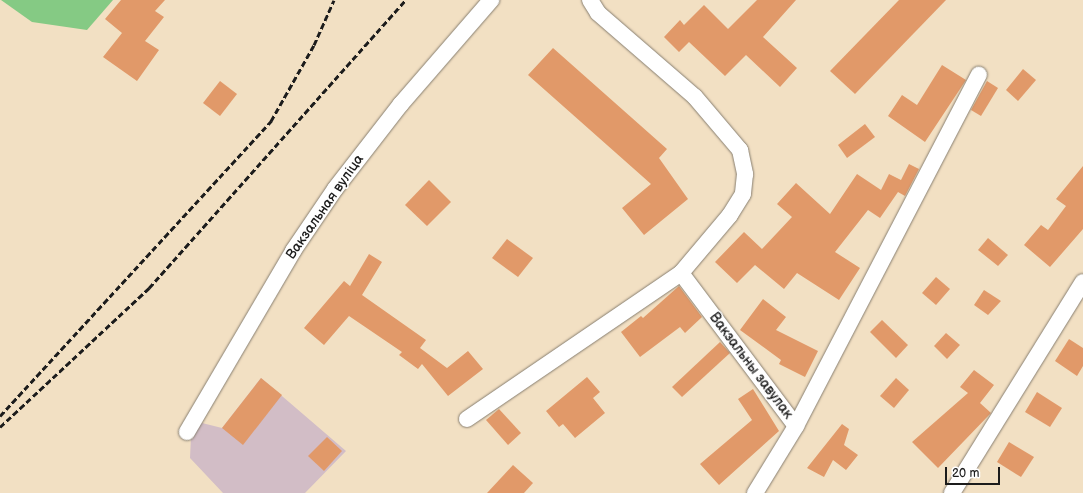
<!DOCTYPE html>
<html>
<head>
<meta charset="utf-8">
<style>
  body { margin:0 }
  #map { position:relative; width:1083px; height:493px; overflow:hidden; background:#f2e0c3; font-family:"Balsamiq Sans",sans-serif }
  div>[style] { position:absolute }
  .industrial>* { inset:0; background:#d2bdc6 }
  .green>* { inset:0; background:#85ca84 }
  .building>* { inset:0; background:#e19969 }
  .roads { filter:drop-shadow(0 0 1px #877e70) drop-shadow(0 0 1px #877e70) }
  .minor>* { height:16px; margin:-8px; padding:0 8px; transform-origin:8px; border-radius:8px; background:#fff }
  .rail>* { height:3px; margin-top:-1.5px; transform-origin:0; background:repeating-linear-gradient(90deg,#1c1c1c 0 6px,transparent 0 9px) }
  span { translate:-50% -50%; white-space:nowrap; text-align:center; line-height:1.15; -webkit-text-stroke:3px #fff; paint-order:stroke }
  .street-label { font-size:14px; color:#1c1c1c }
  .scale { position:absolute; left:945px; top:467px; width:55px; height:18px; box-sizing:border-box; border:2px solid #1c1c1c; border-top:0; padding-left:5px; font-size:12px; line-height:14px; white-space:nowrap; color:#1c1c1c; -webkit-text-stroke:3px #fff; paint-order:stroke }
</style>
</head>
<body>
<div id="map">
  <div class="industrial">
    <i style="clip-path:polygon(261px 378px,346px 451px,305px 493px,223px 493px,190px 458px,191px 436px,202px 423px,222px 428px)"></i>
  </div>
  <div class="green">
    <i style="clip-path:polygon(1px 0,113px 0,87px 30px,32px 22px)"></i>
  </div>
  <div class="building">
    <i style="clip-path:polygon(121px 0,165px 0,155px 11px,164px 17px,145px 41px,159px 50px,137px 81px,103px 57px,122px 33px,105px 19px)"></i>
    <i style="clip-path:polygon(757px 0,796px 0,763px 37px,797px 68px,780px 87px,746px 55px,725px 76px,689px 42px,679px 52px,664px 37px,680px 20px,684px 25px,704px 5px,728px 29px)"></i>
    <i style="clip-path:polygon(899px 0,946px 0,855px 94px,830px 71px)"></i>
    <i style="clip-path:polygon(553px 48px,667px 149px,659px 158px,688px 199px,644px 235px,622px 208px,651px 184px,528px 75px)"></i>
    <i style="clip-path:polygon(942px 65px,966px 80px,925px 142px,888px 116px,902px 95px,917px 105px)"></i>
    <i style="clip-path:polygon(1023px 69px,1036px 80px,1018px 101px,1006px 90px)"></i>
    <i style="clip-path:polygon(220px 81px,237px 94px,220px 116px,203px 103px)"></i>
    <i style="clip-path:polygon(987px 81px,998px 88px,981px 116px,971px 110px)"></i>
    <i style="clip-path:polygon(865px 124px,875px 137px,847px 158px,838px 145px)"></i>
    <i style="clip-path:polygon(909px 164px,919px 169px,905px 196px,898px 192px,880px 218px,868px 210px,835px 252px,860px 268px,839px 300px,797px 273px,784px 289px,755px 265px,737px 283px,715px 262px,744px 232px,762px 249px,792px 217px,777px 204px,796px 183px,830px 214px,857px 174px,881px 190px,889px 174px,901px 180px)"></i>
    <i style="clip-path:polygon(1083px 166px,1083px 229px,1050px 267px,1024px 245px,1041px 225px,1048px 230px,1066px 206px,1056px 199px)"></i>
    <i style="clip-path:polygon(429px 180px,451px 202px,427px 226px,405px 205px)"></i>
    <i style="clip-path:polygon(988px 238px,1008px 255px,998px 266px,978px 250px)"></i>
    <i style="clip-path:polygon(507px 239px,533px 258px,518px 277px,492px 258px)"></i>
    <i style="clip-path:polygon(369px 254px,382px 262px,362px 295px,426px 340px,420px 348px,447px 368px,468px 351px,483px 369px,448px 396px,422px 364px,418px 369px,399px 355px,402px 352px,349px 316px,324px 345px,304px 328px,344px 281px,350px 286px)"></i>
    <i style="clip-path:polygon(936px 277px,950px 289px,936px 305px,922px 293px)"></i>
    <i style="clip-path:polygon(679px 286px,702px 317px,685px 333px,680px 327px,640px 357px,621px 332px,641px 316px,643px 318px)"></i>
    <i style="clip-path:polygon(984px 290px,1001px 301px,988px 315px,974px 305px)"></i>
    <i style="clip-path:polygon(763px 299px,786px 317px,776px 330px,818px 351px,805px 377px,779px 364px,781px 360px,740px 330px)"></i>
    <i style="clip-path:polygon(882px 320px,908px 345px,896px 358px,870px 332px)"></i>
    <i style="clip-path:polygon(946px 333px,960px 345px,947px 359px,934px 346px)"></i>
    <i style="clip-path:polygon(1069px 339px,1083px 348px,1083px 366px,1077px 376px,1055px 361px)"></i>
    <i style="clip-path:polygon(720px 342px,730px 353px,682px 397px,672px 387px)"></i>
    <i style="clip-path:polygon(974px 370px,994px 385px,980px 403px,991px 413px,938px 468px,912px 442px,968px 393px,960px 387px)"></i>
    <i style="clip-path:polygon(587px 377px,600px 392px,593px 398px,605px 413px,575px 438px,563px 424px,559px 427px,546px 411px)"></i>
    <i style="clip-path:polygon(261px 378px,282px 395px,243px 445px,222px 428px)"></i>
    <i style="clip-path:polygon(896px 378px,909px 390px,894px 408px,880px 396px)"></i>
    <i style="clip-path:polygon(753px 389px,779px 431px,719px 485px,700px 464px,752px 420px,738px 399px)"></i>
    <i style="clip-path:polygon(1037px 392px,1062px 408px,1050px 427px,1025px 412px)"></i>
    <i style="clip-path:polygon(499px 409px,521px 433px,508px 445px,486px 420px)"></i>
    <i style="clip-path:polygon(842px 424px,849px 429px,844px 445px,858px 455px,846px 470px,833px 460px,824px 477px,807px 468px)"></i>
    <i style="clip-path:polygon(327px 437px,342px 451px,324px 471px,308px 456px)"></i>
    <i style="clip-path:polygon(1009px 442px,1034px 457px,1021px 477px,997px 462px)"></i>
    <i style="clip-path:polygon(513px 465px,533px 483px,524px 493px,487px 493px)"></i>
  </div>
  <div class="roads">
    <div class="minor">
      <i style="left:590px;top:0;width:15px;rotate:58deg"></i>
      <i style="left:598px;top:13px;width:128px;rotate:40.9deg"></i>
      <i style="left:695px;top:97px;width:70px;rotate:49.7deg"></i>
      <i style="left:740px;top:150px;width:25px;rotate:78deg"></i>
      <i style="left:745px;top:174px;width:20px;rotate:96deg"></i>
      <i style="left:743px;top:194px;width:25px;rotate:122deg"></i>
      <i style="left:730px;top:215px;width:76px;rotate:130.2deg"></i>
      <i style="left:467px;top:419px;width:259px;rotate:-34.3deg"></i>
      <i style="left:681px;top:273px;width:191px;rotate:53.1deg"></i>
      <i style="left:187px;top:432px;width:210px;rotate:-59.6deg"></i>
      <i style="left:293px;top:251px;width:75px;rotate:-55.9deg"></i>
      <i style="left:335px;top:189px;width:108px;rotate:-52.2deg"></i>
      <i style="left:401px;top:104px;width:138px;rotate:-49.1deg"></i>
      <i style="left:755px;top:493px;width:79px;rotate:-58.5deg"></i>
      <i style="left:796px;top:426px;width:396px;rotate:-62.5deg"></i>
      <i style="left:952px;top:493px;width:248px;rotate:-58.2deg"></i>
    </div>
  </div>
  <div class="rail">
    <i style="left:0;top:416px;width:401px;rotate:-47.4deg"></i>
    <i style="left:271px;top:121px;width:87px;rotate:-60.5deg"></i>
    <i style="left:314px;top:45px;width:49px;rotate:-66deg"></i>
    <i style="left:0;top:427px;width:204px;rotate:-43deg"></i>
    <i style="left:149px;top:288px;width:386px;rotate:-48.3deg"></i>
  </div>
  <div class="street-label">
    <span style="left:325px;top:207px;rotate:-55deg">Вакзальная вуліца</span>
    <span style="left:751px;top:366px;rotate:53deg">Вакзальны завулак</span>
  </div>
  <div class="scale">20 m</div>
</div>
</body>
</html>
